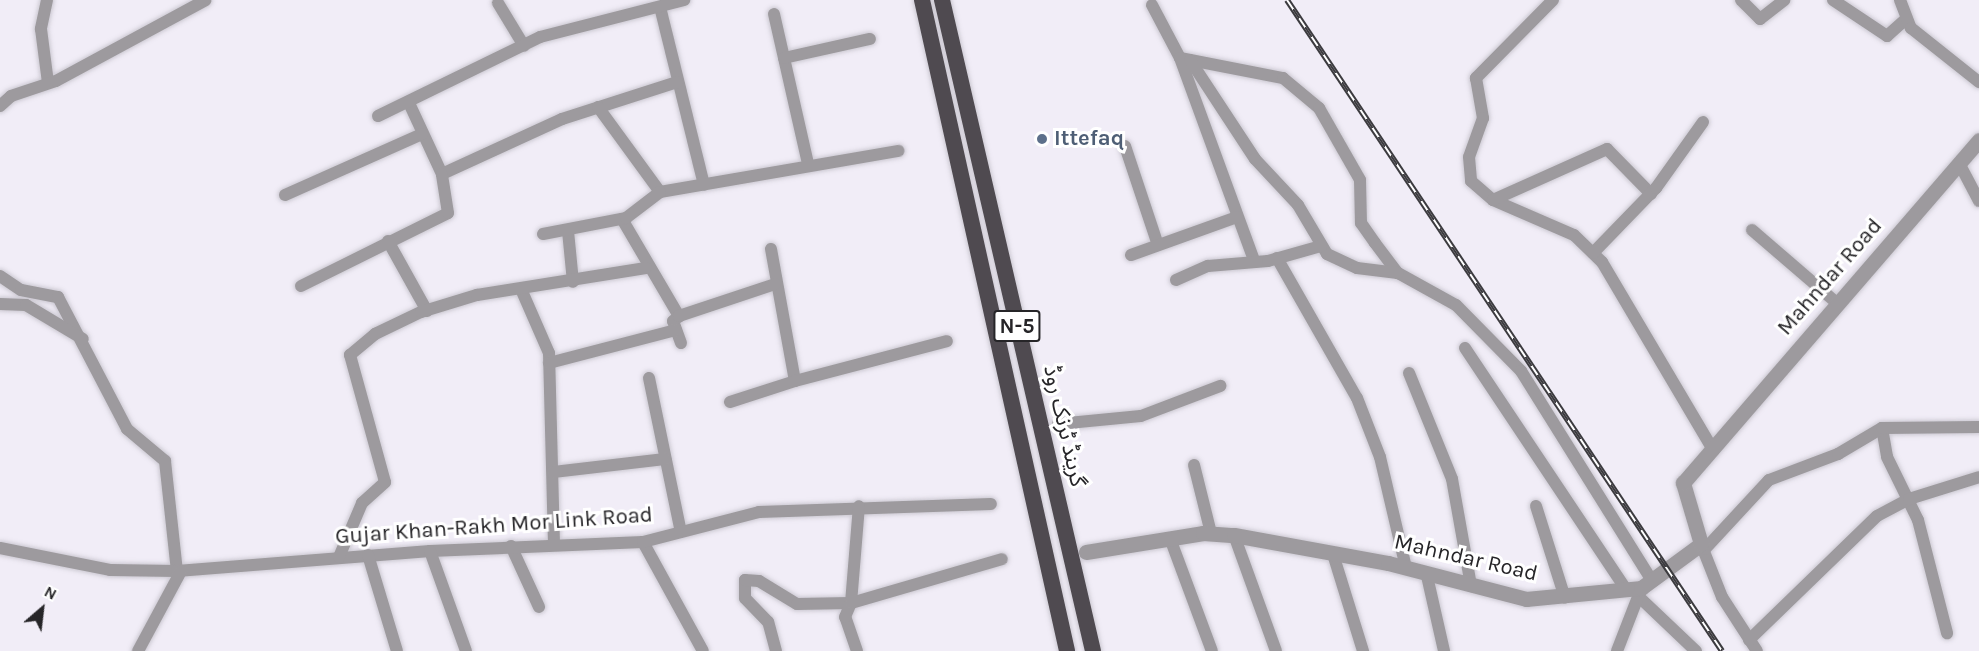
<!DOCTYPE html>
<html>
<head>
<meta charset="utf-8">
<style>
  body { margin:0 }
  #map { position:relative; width:1979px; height:651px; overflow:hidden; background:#f1edf7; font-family:Karla,"Noto Sans Arabic",sans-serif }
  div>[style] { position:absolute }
  .roads { filter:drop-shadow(0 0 2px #ccc9d2) drop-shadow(0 0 2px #ccc9d2) }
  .minor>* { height:12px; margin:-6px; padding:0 6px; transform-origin:6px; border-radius:6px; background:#9d9a9e }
  .tertiary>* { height:15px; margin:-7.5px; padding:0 7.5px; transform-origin:7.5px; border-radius:7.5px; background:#9d9a9e }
  .trunk>* { height:16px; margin:-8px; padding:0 8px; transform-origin:8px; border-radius:8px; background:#4f4a50 }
  .rail>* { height:6px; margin-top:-3px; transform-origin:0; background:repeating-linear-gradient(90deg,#fff 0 11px,#3c3b3f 0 22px); box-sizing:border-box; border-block:2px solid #3c3b3f }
  .dots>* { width:16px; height:16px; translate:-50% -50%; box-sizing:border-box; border:3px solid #fff; border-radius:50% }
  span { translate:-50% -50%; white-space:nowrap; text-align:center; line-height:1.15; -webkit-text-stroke:6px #fff; paint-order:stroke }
  .shield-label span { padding:2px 4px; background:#fff; border:2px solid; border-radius:4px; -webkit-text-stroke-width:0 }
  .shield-label { font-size:21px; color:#262528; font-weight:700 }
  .service-label { font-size:22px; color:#4e5e75; font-weight:700 }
  .left { translate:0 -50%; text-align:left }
  .street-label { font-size:22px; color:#262528 }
  .north { position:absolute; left:12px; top:579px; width:60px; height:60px; -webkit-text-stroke:4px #fff; paint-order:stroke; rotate:28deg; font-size:16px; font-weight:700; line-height:24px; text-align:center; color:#262528 }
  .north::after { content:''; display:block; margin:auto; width:21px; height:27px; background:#262528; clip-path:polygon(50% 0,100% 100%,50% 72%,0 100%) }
</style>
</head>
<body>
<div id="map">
  <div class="roads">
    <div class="minor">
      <i style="left:47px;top:0;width:30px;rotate:102deg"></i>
      <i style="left:41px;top:29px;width:54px;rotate:82.6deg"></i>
      <i style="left:1553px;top:0;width:110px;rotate:134.6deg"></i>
      <i style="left:1476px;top:78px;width:41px;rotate:80.1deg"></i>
      <i style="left:1483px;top:118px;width:41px;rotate:109.7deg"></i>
      <i style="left:1469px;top:157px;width:24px;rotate:85deg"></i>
      <i style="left:1471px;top:181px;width:29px;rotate:41deg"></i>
      <i style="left:1493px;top:200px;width:88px;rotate:23.4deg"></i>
      <i style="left:1574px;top:235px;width:39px;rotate:44deg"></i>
      <i style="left:1602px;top:262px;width:218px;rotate:59.4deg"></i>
      <i style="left:1741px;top:0;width:27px;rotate:45deg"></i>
      <i style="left:1760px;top:19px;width:31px;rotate:-38deg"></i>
      <i style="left:1833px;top:0;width:65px;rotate:33.7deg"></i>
      <i style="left:1887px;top:36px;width:24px;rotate:-42deg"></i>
      <i style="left:1900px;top:0;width:30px;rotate:69deg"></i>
      <i style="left:1911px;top:28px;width:87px;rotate:38.5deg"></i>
      <i style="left:498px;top:3px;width:50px;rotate:58.8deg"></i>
      <i style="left:1152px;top:5px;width:60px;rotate:62.2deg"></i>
      <i style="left:1180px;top:58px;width:105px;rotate:11deg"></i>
      <i style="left:1283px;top:78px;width:47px;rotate:39.8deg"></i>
      <i style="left:1319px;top:108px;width:83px;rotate:60.3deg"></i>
      <i style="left:1360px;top:180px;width:43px;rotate:88.7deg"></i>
      <i style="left:1361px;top:223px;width:24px;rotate:55deg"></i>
      <i style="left:1375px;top:243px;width:38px;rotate:53deg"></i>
      <i style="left:1398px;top:273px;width:66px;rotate:28.9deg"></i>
      <i style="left:1456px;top:305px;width:93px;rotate:45.4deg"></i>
      <i style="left:1521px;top:371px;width:248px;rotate:58deg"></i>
      <i style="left:660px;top:7px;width:183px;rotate:76.1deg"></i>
      <i style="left:774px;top:14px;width:154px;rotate:77.2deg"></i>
      <i style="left:784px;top:58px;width:88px;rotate:-12.5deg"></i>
      <i style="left:1180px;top:58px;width:213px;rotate:69.9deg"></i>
      <i style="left:1190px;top:60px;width:118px;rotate:56.7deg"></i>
      <i style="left:1255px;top:159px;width:63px;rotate:46.9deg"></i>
      <i style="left:1298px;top:205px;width:57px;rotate:59.4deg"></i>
      <i style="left:1327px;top:254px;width:33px;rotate:25deg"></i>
      <i style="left:1357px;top:268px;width:41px;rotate:7deg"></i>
      <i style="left:409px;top:103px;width:78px;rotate:65.1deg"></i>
      <i style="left:442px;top:174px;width:132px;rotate:-24.6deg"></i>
      <i style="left:562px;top:119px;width:121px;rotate:-17.8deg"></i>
      <i style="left:0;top:106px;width:15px;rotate:-42deg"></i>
      <i style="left:11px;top:96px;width:47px;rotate:-18.4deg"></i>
      <i style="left:56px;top:81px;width:170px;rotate:-28.4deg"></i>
      <i style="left:598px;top:107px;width:105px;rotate:53.9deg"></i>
      <i style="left:660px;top:192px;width:242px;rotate:-9.8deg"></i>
      <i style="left:378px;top:116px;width:180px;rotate:-26deg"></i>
      <i style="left:540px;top:37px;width:149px;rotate:-14.4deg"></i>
      <i style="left:1125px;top:146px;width:104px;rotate:71.6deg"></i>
      <i style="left:1959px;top:163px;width:43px;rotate:62.2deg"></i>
      <i style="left:285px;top:195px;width:150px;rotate:-24deg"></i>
      <i style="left:1493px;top:200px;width:125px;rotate:-24.1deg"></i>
      <i style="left:1607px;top:149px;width:63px;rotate:45.6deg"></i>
      <i style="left:622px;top:219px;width:113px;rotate:59.6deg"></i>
      <i style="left:1752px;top:230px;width:112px;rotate:40.7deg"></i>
      <i style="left:568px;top:231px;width:51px;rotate:84.4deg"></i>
      <i style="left:543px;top:234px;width:85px;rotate:-10.9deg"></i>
      <i style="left:626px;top:218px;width:43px;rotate:-37.4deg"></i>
      <i style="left:388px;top:241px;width:80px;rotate:60.9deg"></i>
      <i style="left:771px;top:249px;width:134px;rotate:79.7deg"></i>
      <i style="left:795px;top:381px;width:157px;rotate:-14.7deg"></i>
      <i style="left:1593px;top:253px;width:91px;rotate:-45.9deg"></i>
      <i style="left:1656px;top:188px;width:81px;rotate:-54.5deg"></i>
      <i style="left:1131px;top:255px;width:113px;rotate:-19.7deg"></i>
      <i style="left:1277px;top:258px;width:161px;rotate:60.3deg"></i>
      <i style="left:1357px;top:398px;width:63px;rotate:68.7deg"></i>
      <i style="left:1380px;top:457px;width:114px;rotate:76.8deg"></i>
      <i style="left:0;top:276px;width:25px;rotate:34deg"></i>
      <i style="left:21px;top:290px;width:38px;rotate:11deg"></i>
      <i style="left:58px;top:297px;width:149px;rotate:62.4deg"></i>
      <i style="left:127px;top:429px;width:50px;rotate:40.1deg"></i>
      <i style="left:165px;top:461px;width:111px;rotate:83.8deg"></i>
      <i style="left:1176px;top:280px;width:35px;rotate:-24deg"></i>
      <i style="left:1208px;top:266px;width:60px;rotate:-4.8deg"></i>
      <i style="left:1268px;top:261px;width:55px;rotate:-15.8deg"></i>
      <i style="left:301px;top:286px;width:164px;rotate:-26.4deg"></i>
      <i style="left:448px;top:213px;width:39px;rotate:-99deg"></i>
      <i style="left:521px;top:289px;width:70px;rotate:66.4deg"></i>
      <i style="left:549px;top:353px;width:190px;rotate:88.5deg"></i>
      <i style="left:0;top:304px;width:26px;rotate:2deg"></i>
      <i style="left:26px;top:305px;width:66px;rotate:30.8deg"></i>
      <i style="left:681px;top:343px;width:23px;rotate:-110deg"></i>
      <i style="left:673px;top:321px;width:8px;rotate:-40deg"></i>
      <i style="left:679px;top:316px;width:101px;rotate:-18.4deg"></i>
      <i style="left:1465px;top:348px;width:292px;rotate:56.3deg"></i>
      <i style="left:549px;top:363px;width:131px;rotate:-14.6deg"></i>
      <i style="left:1409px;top:373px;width:114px;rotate:67.9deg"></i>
      <i style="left:1452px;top:479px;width:109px;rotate:79.9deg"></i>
      <i style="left:649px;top:378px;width:157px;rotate:78.3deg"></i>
      <i style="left:730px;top:402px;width:68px;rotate:-17.9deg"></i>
      <i style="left:1058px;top:424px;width:83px;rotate:-5.5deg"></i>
      <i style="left:1141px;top:416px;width:85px;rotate:-20.8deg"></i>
      <i style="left:1882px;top:428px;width:29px;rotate:80deg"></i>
      <i style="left:1887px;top:457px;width:70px;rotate:63.8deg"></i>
      <i style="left:1918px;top:520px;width:117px;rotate:75.6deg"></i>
      <i style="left:1194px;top:465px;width:70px;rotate:76deg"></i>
      <i style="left:553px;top:472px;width:113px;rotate:-6.6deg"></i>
      <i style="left:1536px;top:506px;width:96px;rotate:72.5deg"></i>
      <i style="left:1234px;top:535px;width:123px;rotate:70.1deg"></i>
      <i style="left:1171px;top:541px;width:117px;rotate:69.6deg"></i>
      <i style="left:643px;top:542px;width:124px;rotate:61.2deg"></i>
      <i style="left:1701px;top:544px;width:57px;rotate:68.4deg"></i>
      <i style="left:1722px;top:597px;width:64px;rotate:57.1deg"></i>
      <i style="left:511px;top:546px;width:67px;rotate:65.3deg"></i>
      <i style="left:0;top:548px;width:112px;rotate:11.3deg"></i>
      <i style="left:110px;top:570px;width:67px;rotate:0.9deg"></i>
      <i style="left:177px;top:571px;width:254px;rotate:-4.5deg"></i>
      <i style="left:430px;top:551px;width:213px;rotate:-2.4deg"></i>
      <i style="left:643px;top:542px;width:120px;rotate:-14.5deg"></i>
      <i style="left:759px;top:512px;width:232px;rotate:-2deg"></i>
      <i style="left:1705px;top:549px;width:94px;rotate:-47.2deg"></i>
      <i style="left:1769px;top:480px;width:74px;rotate:-20.6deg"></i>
      <i style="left:1838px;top:454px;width:51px;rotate:-30.6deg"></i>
      <i style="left:1882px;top:428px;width:97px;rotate:-0.6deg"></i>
      <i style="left:430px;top:551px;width:106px;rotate:70.2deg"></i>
      <i style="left:1333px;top:554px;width:102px;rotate:72.8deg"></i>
      <i style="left:368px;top:555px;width:100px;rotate:73.2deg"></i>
      <i style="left:339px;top:557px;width:59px;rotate:-66.9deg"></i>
      <i style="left:362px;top:503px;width:31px;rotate:-42deg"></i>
      <i style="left:385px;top:482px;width:132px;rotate:-105.4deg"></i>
      <i style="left:350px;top:355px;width:33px;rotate:-40deg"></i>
      <i style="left:375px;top:334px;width:51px;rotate:-25.6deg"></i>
      <i style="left:421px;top:312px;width:59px;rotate:-16.9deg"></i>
      <i style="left:477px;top:295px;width:171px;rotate:-9.1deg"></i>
      <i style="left:1427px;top:576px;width:77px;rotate:77.2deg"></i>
      <i style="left:1638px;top:596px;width:80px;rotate:43.5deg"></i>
      <i style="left:1749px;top:640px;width:178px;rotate:-44.1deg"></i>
      <i style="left:1877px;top:516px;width:36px;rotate:-28deg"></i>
      <i style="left:1909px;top:499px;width:73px;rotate:-17.4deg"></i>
      <i style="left:138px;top:651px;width:91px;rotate:-61.7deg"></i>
      <i style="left:776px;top:651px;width:30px;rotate:-105deg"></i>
      <i style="left:768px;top:622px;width:33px;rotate:-134deg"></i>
      <i style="left:745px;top:598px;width:18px;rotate:-90deg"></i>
      <i style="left:745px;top:580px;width:14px;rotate:4deg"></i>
      <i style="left:759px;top:581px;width:44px;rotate:31.2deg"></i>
      <i style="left:797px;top:604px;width:54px;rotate:-1.1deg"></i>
      <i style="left:851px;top:603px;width:97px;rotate:-85.3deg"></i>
      <i style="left:857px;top:651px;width:36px;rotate:-109deg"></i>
      <i style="left:845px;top:617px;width:15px;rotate:-67deg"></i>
      <i style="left:851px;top:603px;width:157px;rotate:-16.2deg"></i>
      <i style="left:1617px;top:651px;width:66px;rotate:-68.8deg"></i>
    </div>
    <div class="tertiary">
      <i style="left:1086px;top:552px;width:119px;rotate:-9.2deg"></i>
      <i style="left:1203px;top:533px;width:31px;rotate:4deg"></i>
      <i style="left:1234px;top:535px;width:157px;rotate:10.3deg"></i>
      <i style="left:1388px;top:563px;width:143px;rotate:14.6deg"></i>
      <i style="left:1526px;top:599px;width:116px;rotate:-5.5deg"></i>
      <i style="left:1641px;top:588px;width:74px;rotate:-36.3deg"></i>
      <i style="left:1701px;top:544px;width:64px;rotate:-106.4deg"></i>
      <i style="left:1683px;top:483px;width:453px;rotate:-49.2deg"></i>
    </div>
    <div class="trunk">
      <i style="left:922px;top:0;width:667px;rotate:77.44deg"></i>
      <i style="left:942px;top:0;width:668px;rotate:76.94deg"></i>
    </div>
  </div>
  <div class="rail">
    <i style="left:1287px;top:0;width:783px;rotate:56.25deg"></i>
  </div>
  <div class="dots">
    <i style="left:1042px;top:139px;background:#5c6f8a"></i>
  </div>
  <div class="shield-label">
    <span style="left:1017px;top:326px">N-5</span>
  </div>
  <div class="service-label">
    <span class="left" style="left:1054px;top:139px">Ittefaq</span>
  </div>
  <div class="street-label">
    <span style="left:1830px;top:277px;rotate:-49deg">Mahndar Road</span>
    <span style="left:1064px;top:426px;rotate:77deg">گرینڈ ٹرنک روڈ</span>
    <span style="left:494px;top:526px;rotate:-4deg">Gujar Khan-Rakh Mor Link Road</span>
    <span style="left:1466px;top:558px;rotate:13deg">Mahndar Road</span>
  </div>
  <div class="north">N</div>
</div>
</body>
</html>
